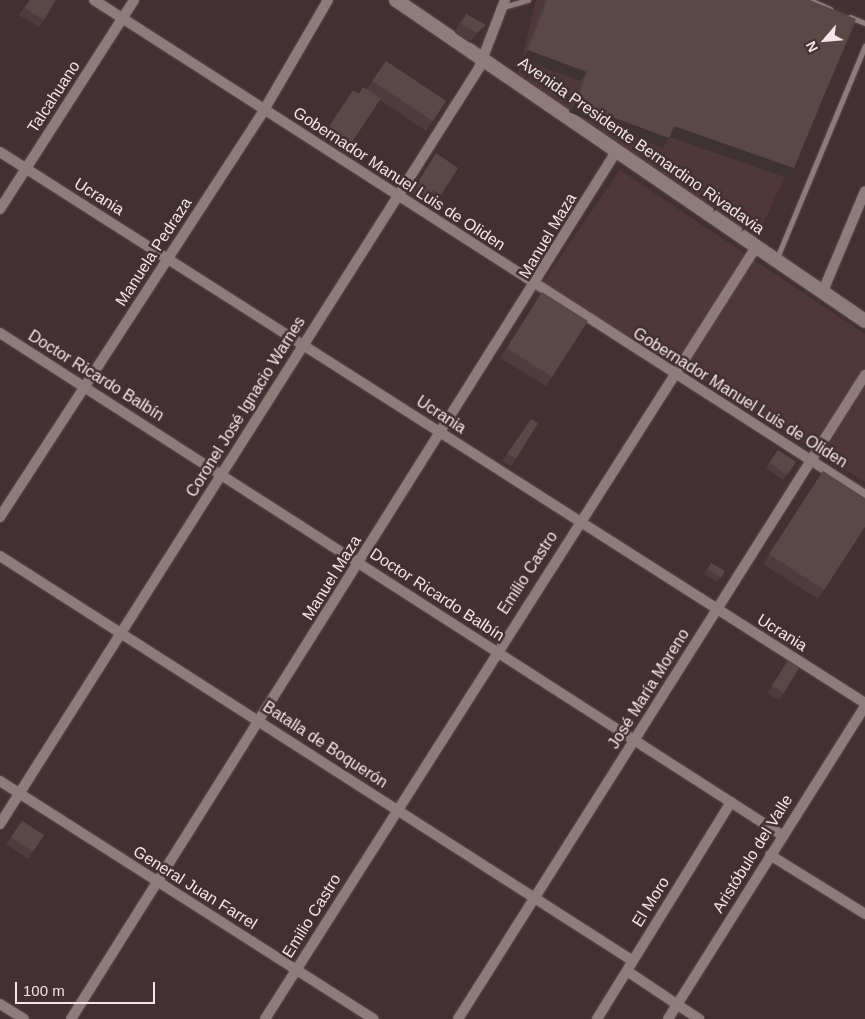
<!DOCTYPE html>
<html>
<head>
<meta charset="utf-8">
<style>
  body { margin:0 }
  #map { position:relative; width:865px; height:1019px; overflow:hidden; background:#423032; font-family:Arial,sans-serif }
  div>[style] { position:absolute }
  .built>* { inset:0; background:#503739 }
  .roads { filter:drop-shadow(0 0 1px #5c4d4e) drop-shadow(0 0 1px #5c4d4e) }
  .lane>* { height:5px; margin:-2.5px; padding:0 2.5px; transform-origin:2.5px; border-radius:2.5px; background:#8f7a7c }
  .street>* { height:10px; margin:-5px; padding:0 5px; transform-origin:5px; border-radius:5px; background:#8f7a7c }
  .secondary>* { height:14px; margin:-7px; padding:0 7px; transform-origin:7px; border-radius:7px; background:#8f7a7c }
  .wall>* { inset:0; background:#4d3d3e }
  .shaded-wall>* { inset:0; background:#3f3232 }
  .building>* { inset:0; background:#5a4748 }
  span { translate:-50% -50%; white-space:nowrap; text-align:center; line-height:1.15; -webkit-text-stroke:5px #423032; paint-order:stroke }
  .street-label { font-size:16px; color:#f1e5e5 }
  .north { position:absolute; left:800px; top:15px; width:50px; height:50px; -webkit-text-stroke:4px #423032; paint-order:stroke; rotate:243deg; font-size:14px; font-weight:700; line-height:20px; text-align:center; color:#f1e5e5 }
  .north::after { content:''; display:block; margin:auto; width:18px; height:22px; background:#f1e5e5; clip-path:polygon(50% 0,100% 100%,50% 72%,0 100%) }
  .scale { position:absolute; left:15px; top:982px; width:140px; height:22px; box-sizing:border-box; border:2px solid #f1e5e5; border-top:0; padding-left:6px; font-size:15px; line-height:18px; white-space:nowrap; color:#f1e5e5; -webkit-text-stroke:4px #423032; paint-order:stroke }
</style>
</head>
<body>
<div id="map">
  <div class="built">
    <i style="clip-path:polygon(536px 0,816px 0,858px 19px,756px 239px,518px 74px)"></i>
    <i style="clip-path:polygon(620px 170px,865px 334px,865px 482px,688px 370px,541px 285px)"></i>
  </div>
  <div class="roads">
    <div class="lane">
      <i style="left:810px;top:0;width:22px;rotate:24deg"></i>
      <i style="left:503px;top:7px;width:26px;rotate:-16deg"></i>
      <i style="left:850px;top:17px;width:16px;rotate:22deg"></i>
      <i style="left:777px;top:258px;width:230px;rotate:-67.5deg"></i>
    </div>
    <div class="street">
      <i style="left:94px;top:0;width:916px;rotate:32.7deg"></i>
      <i style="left:0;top:152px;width:1026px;rotate:32.5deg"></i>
      <i style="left:0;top:209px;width:248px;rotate:-57.3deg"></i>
      <i style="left:823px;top:291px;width:108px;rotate:-67.2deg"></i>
      <i style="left:0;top:333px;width:929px;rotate:32.7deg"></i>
      <i style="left:0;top:517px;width:485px;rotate:-57deg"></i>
      <i style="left:264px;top:110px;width:127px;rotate:-59.8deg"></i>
      <i style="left:0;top:556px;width:751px;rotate:32.61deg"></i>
      <i style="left:0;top:781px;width:443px;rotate:32.5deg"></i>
      <i style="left:0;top:824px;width:895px;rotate:-57.64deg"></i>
      <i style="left:479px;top:68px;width:73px;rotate:-69.1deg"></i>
      <i style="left:770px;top:855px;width:112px;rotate:31.8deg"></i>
      <i style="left:627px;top:971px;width:87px;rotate:33.7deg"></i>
      <i style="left:0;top:1004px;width:28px;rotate:32deg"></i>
      <i style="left:71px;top:1019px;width:1024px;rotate:-57.85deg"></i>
      <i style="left:265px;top:1019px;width:915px;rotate:-57.54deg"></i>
      <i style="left:458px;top:1019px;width:762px;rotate:-57.71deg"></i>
      <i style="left:597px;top:1019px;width:255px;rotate:-58.3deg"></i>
      <i style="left:668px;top:1019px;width:370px;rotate:-57.8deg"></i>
    </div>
    <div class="secondary">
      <i style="left:396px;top:0;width:568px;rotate:34.39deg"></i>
    </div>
  </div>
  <div class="wall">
    <i style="clip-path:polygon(544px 0,810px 0,794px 168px,787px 178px,670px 137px,663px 148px,569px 112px,580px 81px,522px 59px)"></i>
    <i style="clip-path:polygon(24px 8px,44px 20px,39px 27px,19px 15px)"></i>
    <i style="clip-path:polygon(466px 14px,479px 34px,470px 43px,455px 33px,459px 23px)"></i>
    <i style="clip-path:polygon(386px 61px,446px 101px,426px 131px,380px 100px,344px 154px,320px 139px,347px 99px,367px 89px)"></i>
    <i style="clip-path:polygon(432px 160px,458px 168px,436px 202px,428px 197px,424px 204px,413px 197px,413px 189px)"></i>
    <i style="clip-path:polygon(542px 292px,552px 377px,546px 386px,500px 358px)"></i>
    <i style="clip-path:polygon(536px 412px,531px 419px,516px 459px,511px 466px,502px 461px)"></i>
    <i style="clip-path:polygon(778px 450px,796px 462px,783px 480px,766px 468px)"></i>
    <i style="clip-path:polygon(823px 471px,824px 590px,818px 599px,763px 564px)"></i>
    <i style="clip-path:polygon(711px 563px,725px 571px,717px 582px,704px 574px)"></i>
    <i style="clip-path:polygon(788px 660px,784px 693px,779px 700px,767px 693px)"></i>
    <i style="clip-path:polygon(22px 821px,44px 835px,28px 859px,6px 844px)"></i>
  </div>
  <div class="shaded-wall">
    <i style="clip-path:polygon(486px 25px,479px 34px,470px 43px,477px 33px)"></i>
    <i style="clip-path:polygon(528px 50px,587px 72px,580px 81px,522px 59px)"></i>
    <i style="clip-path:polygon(575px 103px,669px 138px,663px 148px,569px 112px)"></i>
    <i style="clip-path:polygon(674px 126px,794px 168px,787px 178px,667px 136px)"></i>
  </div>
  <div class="building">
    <i style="clip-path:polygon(30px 0,56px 0,44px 20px,24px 8px)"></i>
    <i style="clip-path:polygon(547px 0,810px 0,856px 19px,794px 168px,674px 126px,669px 138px,575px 103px,587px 72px,528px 50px)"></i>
    <i style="clip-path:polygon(466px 14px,486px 25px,477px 33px,461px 24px)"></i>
    <i style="clip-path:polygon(386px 61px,446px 101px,433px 121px,372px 81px)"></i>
    <i style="clip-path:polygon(363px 87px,381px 98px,350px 145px,327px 130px,353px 90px,359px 94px)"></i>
    <i style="clip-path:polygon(436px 153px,458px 168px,441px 195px,433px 190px,429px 197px,418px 190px,418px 182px)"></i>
    <i style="clip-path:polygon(542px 292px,588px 321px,552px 377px,507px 348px)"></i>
    <i style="clip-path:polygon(536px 412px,531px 419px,538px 423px,516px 459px,507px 454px)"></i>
    <i style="clip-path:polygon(778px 450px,796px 462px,787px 475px,769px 463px)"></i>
    <i style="clip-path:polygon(823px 471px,865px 498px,865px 527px,824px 590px,769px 554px)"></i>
    <i style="clip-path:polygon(711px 563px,725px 571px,721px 578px,708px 569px)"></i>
    <i style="clip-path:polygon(788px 660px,799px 668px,784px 693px,772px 686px)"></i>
    <i style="clip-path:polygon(22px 821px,44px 835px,33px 852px,11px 837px)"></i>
  </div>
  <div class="street-label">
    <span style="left:54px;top:97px;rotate:-57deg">Talcahuano</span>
    <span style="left:641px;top:146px;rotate:35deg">Avenida Presidente Bernardino Rivadavia</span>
    <span style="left:399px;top:179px;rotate:33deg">Gobernador Manuel Luis de Oliden</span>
    <span style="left:99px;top:197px;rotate:32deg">Ucrania</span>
    <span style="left:548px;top:236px;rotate:-59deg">Manuel Maza</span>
    <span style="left:154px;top:252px;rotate:-57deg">Manuela Pedraza</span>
    <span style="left:96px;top:376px;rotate:32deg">Doctor Ricardo Balbín</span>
    <span style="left:740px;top:398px;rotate:32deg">Gobernador Manuel Luis de Oliden</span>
    <span style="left:246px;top:407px;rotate:-58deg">Coronel José Ignacio Warnes</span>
    <span style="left:441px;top:415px;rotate:33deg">Ucrania</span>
    <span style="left:528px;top:573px;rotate:-57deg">Emilio Castro</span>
    <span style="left:332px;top:578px;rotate:-58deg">Manuel Maza</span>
    <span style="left:437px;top:595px;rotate:33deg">Doctor Ricardo Balbín</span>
    <span style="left:782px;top:633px;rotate:32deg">Ucrania</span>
    <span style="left:649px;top:689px;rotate:-58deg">José María Moreno</span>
    <span style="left:325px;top:745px;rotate:33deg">Batalla de Boquerón</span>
    <span style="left:753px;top:854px;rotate:-58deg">Aristóbulo del Valle</span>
    <span style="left:195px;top:888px;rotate:32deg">General Juan Farrel</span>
    <span style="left:651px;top:902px;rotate:-58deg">El Moro</span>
    <span style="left:312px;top:916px;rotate:-58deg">Emilio Castro</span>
  </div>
  <div class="north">N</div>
  <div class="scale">100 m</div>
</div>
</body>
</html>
